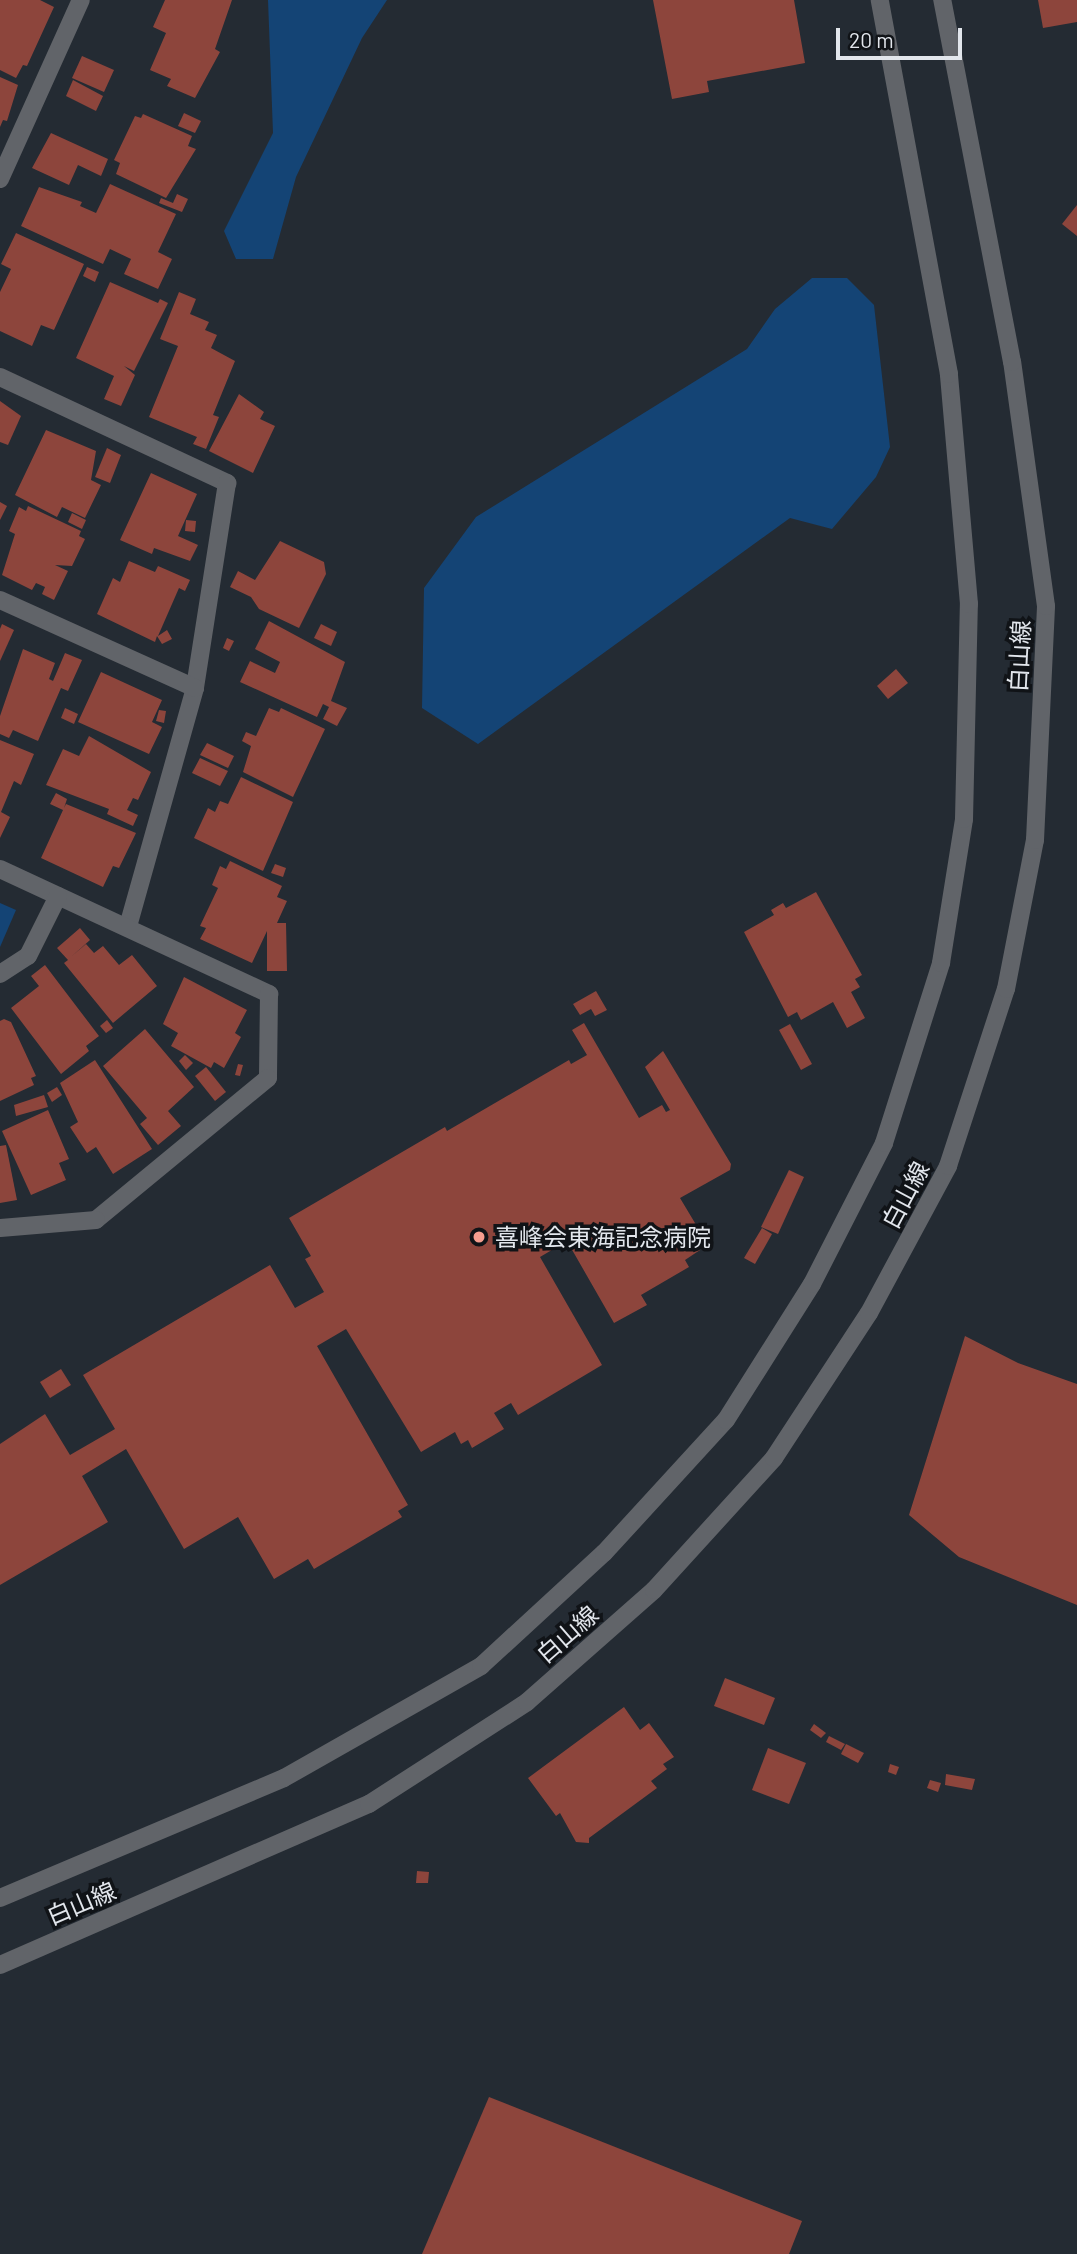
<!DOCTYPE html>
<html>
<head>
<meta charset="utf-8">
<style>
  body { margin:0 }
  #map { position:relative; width:1077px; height:2254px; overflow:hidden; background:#242b33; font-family:Barlow,"Noto Sans JP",sans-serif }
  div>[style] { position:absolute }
  .green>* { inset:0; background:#144475 }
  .building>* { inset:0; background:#8d453c }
  .minor>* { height:18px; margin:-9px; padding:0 9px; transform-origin:9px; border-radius:9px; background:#616469 }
  .tertiary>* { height:18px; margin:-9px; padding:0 9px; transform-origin:9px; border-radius:9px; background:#616469 }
  .dots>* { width:19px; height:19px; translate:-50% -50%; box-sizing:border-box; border:4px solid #101317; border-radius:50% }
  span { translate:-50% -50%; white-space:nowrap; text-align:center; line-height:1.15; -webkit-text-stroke:7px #101317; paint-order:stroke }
  .street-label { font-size:24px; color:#e2e6ec }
  .poi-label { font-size:24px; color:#e2e6ec }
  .left { translate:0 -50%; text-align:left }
  .scale { position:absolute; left:836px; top:28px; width:126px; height:32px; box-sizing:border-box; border:4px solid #e2e6ec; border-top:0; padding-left:9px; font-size:21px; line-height:24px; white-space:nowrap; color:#e2e6ec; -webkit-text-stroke:5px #101317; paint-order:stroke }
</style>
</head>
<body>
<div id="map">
  <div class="green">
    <i style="clip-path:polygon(268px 0,387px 0,362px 38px,296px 177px,273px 259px,236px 259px,224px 231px,273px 133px)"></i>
    <i style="clip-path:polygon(812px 278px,847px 278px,874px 305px,890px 447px,876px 477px,832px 529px,790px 518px,478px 744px,422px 708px,424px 588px,476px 517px,747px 349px,775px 309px)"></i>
    <i style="clip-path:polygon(0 903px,16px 910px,0 947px)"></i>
  </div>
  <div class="building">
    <i style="clip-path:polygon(0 0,40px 0,54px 7px,27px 66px,23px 65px,16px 78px,0 70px)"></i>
    <i style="clip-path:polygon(165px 0,232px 0,215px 49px,220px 52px,195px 98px,167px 86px,171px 79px,150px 70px,166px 33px,153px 27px)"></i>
    <i style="clip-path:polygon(653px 0,794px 0,805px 63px,707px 81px,709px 92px,672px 99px)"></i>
    <i style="clip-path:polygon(1038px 0,1077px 0,1077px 22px,1043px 28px)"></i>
    <i style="clip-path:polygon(82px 56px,114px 70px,104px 92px,72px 78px)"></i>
    <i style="clip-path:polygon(0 77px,18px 85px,7px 121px,3px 120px,0 127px)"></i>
    <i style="clip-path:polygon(73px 80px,103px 96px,96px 111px,66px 96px)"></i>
    <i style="clip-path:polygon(184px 113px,201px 121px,195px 133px,178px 126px)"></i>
    <i style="clip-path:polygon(143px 114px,192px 136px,188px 146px,196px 149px,166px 198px,116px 174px,120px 163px,114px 160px,135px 116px,141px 118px)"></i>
    <i style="clip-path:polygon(51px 133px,108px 159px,101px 176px,78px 165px,69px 185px,32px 168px)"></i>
    <i style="clip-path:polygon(110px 184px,176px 214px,158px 252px,172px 259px,158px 289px,124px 274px,131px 259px,110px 249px,103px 264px,21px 226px,39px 187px,82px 202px,80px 206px,96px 213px)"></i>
    <i style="clip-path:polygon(177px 194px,188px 199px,182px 212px,159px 203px,161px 198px,173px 203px)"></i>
    <i style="clip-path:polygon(1077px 205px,1077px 236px,1062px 224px)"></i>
    <i style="clip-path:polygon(16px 233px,84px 264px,54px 330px,41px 325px,32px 346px,0 331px,0 292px,11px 269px,1px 264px)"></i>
    <i style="clip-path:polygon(87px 267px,99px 272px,95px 282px,83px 276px)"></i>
    <i style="clip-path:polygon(110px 282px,158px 303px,160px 299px,168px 303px,134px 371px,124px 366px,135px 375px,121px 406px,104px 399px,114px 376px,76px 358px)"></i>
    <i style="clip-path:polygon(179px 292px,196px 299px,190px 314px,209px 322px,205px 330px,217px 335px,211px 348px,235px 361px,213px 415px,219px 417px,206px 449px,193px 444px,197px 437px,149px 417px,178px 346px,160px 339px)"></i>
    <i style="clip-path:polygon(239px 394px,264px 412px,260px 419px,275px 426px,253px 473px,209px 451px)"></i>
    <i style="clip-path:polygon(0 401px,21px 416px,8px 445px,0 442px)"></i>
    <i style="clip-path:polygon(46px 430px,96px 451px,91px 480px,101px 485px,85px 518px,62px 507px,57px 517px,15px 495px)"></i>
    <i style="clip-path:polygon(107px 448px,121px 455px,110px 483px,95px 477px)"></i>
    <i style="clip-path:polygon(151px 473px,197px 494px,178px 536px,198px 545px,190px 561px,154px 548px,152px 554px,120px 540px)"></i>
    <i style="clip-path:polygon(0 502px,7px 506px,0 520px)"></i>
    <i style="clip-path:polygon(28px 506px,81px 531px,79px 536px,85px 539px,72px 566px,55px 565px,68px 571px,54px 600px,42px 594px,45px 587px,36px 583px,32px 590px,2px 575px,15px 534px,9px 531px,19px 507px,26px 511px)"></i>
    <i style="clip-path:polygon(72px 513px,86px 520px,82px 529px,68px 522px)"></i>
    <i style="clip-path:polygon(186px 520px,196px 521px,195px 532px,185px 531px)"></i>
    <i style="clip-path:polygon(280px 541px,324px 562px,326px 574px,299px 628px,259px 609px,251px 597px,230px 587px,238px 571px,255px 580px)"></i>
    <i style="clip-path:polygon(129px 561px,155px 572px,158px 566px,190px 580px,185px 591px,179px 588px,158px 636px,167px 630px,172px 639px,162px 644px,157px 636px,155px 642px,97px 614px,113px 578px,120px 582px)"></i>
    <i style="clip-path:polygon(269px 621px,345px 662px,331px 701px,347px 708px,337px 726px,323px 719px,329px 707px,323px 704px,317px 717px,240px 682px,250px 661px,275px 673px,280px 662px,255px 649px)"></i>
    <i style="clip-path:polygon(2px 624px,14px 630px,0 661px,0 629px)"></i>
    <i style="clip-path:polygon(321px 624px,337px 632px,331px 646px,314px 638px)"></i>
    <i style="clip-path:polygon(227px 638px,234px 641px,229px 651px,223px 648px)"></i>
    <i style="clip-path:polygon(23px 649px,55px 663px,49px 679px,53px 681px,65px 653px,82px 660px,68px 691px,61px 688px,38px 741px,13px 730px,9px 738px,0 734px,0 716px)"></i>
    <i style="clip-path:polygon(896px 669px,908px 683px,888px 699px,877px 686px)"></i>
    <i style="clip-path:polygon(101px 672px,162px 700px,152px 722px,162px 727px,149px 754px,78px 722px)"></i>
    <i style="clip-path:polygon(65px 708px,78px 714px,74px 724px,61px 718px)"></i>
    <i style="clip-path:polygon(269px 708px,279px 712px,281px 708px,325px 729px,293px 797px,243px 772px,251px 746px,242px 741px,246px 732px,256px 736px)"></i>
    <i style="clip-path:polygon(159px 710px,166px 711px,164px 723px,156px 721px)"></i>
    <i style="clip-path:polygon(89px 736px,151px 772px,138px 800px,133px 798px,127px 810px,138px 815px,133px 826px,107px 814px,109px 809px,46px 785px,63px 749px,79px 756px)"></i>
    <i style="clip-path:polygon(0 740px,34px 754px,21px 785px,14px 781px,1px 812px,10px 817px,0 838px)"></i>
    <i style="clip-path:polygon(207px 743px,234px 756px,228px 768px,200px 755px)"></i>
    <i style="clip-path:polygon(200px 758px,228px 771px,220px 786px,192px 773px)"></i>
    <i style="clip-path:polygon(241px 777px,293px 802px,263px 871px,194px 838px,208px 808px,215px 812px,220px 801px,228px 804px)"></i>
    <i style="clip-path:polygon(56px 793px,67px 799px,64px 808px,66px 804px,136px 833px,119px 868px,113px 866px,103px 887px,41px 858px,63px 810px,50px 804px)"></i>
    <i style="clip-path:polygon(230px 861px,282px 886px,277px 897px,287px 901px,277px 923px,286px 923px,287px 971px,267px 971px,267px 931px,252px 963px,200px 939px,206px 928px,200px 926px,218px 888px,212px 885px,220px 866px,226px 869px)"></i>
    <i style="clip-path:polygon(275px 864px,286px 868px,283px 877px,271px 873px)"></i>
    <i style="clip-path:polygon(816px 892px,862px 975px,855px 979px,860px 987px,851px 992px,865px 1018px,847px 1028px,833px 1002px,801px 1020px,797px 1012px,788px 1017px,744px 932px,774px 915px,771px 910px,783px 903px,786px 908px)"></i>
    <i style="clip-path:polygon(80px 928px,90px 940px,72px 956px,86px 944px,94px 953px,103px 946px,119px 965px,132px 955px,157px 986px,113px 1023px,64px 963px,68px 960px,57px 948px)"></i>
    <i style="clip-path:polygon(45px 965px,99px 1036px,86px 1046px,89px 1051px,61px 1074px,11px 1008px,39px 986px,31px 976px)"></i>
    <i style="clip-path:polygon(184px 977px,247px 1010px,235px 1033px,241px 1037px,224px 1068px,214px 1062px,211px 1068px,171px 1046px,178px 1033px,163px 1024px)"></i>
    <i style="clip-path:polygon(596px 991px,607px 1010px,595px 1016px,591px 1009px,580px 1015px,573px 1004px)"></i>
    <i style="clip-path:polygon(4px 1019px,11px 1022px,36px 1076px,31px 1078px,34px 1085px,0 1101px,0 1021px)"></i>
    <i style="clip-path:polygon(107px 1020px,113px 1028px,106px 1033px,100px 1026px)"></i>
    <i style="clip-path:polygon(584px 1023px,639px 1118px,662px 1105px,666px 1112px,670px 1110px,645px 1067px,663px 1051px,731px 1164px,730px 1170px,680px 1198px,701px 1233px,693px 1238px,700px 1250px,685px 1260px,689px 1267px,641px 1295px,647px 1305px,614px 1323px,567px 1241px,540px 1257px,602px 1365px,518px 1415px,511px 1403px,494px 1413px,504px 1429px,472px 1448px,468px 1440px,461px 1444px,455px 1432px,421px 1452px,346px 1329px,317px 1346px,408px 1505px,398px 1511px,402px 1517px,314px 1569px,308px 1559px,274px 1579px,238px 1517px,184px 1549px,126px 1449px,82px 1476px,108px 1522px,0 1585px,0 1444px,45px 1414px,70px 1455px,115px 1429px,83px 1375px,270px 1265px,295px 1308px,324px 1292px,305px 1259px,311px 1256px,289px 1218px,445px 1127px,447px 1131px,569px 1060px,571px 1064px,587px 1055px,572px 1030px)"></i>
    <i style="clip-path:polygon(790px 1024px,812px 1064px,801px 1070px,779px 1030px)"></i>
    <i style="clip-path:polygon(145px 1029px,194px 1087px,168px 1111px,181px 1126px,158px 1145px,140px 1124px,147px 1118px,103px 1066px)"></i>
    <i style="clip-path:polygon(185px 1055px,193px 1063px,186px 1070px,179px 1061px)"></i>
    <i style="clip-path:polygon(95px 1060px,152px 1149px,113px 1174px,96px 1147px,87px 1153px,70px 1127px,78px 1122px,60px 1083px)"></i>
    <i style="clip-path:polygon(238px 1064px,243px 1065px,240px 1076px,235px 1075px)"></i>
    <i style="clip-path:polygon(206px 1067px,226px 1092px,215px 1101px,195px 1076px)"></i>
    <i style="clip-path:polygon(57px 1087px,62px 1095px,52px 1102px,47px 1093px)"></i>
    <i style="clip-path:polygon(44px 1095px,48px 1107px,16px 1116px,14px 1105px)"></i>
    <i style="clip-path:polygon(48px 1110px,69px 1159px,59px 1163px,66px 1180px,31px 1195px,2px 1131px)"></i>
    <i style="clip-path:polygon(6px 1145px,17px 1200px,0 1203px,0 1146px)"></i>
    <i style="clip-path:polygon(789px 1170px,804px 1177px,778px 1234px,761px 1227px)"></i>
    <i style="clip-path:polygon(762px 1228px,772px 1234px,755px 1264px,744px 1258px)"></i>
    <i style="clip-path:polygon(965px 1336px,1018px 1363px,1077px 1384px,1077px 1605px,959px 1557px,909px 1515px)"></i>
    <i style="clip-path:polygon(61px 1369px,71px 1385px,50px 1398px,40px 1382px)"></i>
    <i style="clip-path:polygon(725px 1678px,775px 1698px,764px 1725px,714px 1706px)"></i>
    <i style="clip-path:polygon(624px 1707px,640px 1730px,649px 1723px,674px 1757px,663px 1764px,667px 1769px,651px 1781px,657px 1788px,589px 1838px,589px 1843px,576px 1842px,560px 1813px,556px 1816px,528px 1778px)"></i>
    <i style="clip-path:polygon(814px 1724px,826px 1733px,821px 1738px,810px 1730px)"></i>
    <i style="clip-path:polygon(829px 1736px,845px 1744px,841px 1750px,826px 1742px)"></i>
    <i style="clip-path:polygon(846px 1744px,864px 1753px,858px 1763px,841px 1754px)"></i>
    <i style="clip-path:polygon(768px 1748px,806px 1763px,789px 1804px,752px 1790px)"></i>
    <i style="clip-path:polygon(890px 1764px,899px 1767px,896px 1775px,888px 1772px)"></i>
    <i style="clip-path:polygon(946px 1774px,975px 1779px,972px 1790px,945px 1785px)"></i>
    <i style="clip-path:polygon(930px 1780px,941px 1783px,938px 1792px,927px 1788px)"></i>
    <i style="clip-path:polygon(417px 1871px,429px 1872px,428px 1883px,416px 1883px)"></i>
    <i style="clip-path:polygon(489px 2097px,802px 2221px,789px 2254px,422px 2254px)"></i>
  </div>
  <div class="minor">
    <i style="left:0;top:179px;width:196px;rotate:-65.7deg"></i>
    <i style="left:0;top:377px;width:251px;rotate:25deg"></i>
    <i style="left:227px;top:483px;width:207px;rotate:98.9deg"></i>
    <i style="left:195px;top:688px;width:247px;rotate:105.7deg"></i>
    <i style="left:0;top:600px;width:214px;rotate:24.3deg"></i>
    <i style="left:0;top:869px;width:297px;rotate:24.9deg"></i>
    <i style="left:269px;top:994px;width:84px;rotate:90.7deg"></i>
    <i style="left:268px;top:1078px;width:223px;rotate:140.5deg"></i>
    <i style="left:96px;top:1220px;width:96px;rotate:175.2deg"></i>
    <i style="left:0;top:974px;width:33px;rotate:-33deg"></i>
    <i style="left:28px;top:956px;width:67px;rotate:-63.4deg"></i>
  </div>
  <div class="tertiary">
    <i style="left:0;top:1898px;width:308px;rotate:-22.9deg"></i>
    <i style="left:284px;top:1778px;width:227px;rotate:-29.6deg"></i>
    <i style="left:481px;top:1666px;width:167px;rotate:-42.6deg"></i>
    <i style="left:604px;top:1553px;width:180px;rotate:-47.5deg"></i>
    <i style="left:726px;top:1420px;width:161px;rotate:-57.7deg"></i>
    <i style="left:812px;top:1284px;width:158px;rotate:-62.9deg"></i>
    <i style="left:884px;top:1143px;width:189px;rotate:-72.4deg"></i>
    <i style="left:941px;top:963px;width:146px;rotate:-80.9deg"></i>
    <i style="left:964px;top:819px;width:215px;rotate:-88.7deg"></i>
    <i style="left:969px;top:604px;width:231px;rotate:-95deg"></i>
    <i style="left:949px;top:374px;width:380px;rotate:-100.5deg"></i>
    <i style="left:0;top:1965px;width:403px;rotate:-23.6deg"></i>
    <i style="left:369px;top:1804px;width:188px;rotate:-32.8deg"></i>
    <i style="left:527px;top:1702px;width:169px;rotate:-41.4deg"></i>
    <i style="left:654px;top:1590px;width:178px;rotate:-47.7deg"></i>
    <i style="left:774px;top:1458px;width:173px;rotate:-56.8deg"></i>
    <i style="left:869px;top:1313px;width:167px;rotate:-61.7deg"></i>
    <i style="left:948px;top:1166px;width:186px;rotate:-71.9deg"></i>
    <i style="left:1006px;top:989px;width:152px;rotate:-79deg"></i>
    <i style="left:1035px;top:840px;width:234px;rotate:-87.3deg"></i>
    <i style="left:1046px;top:606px;width:246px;rotate:-97.9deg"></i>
    <i style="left:1012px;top:362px;width:369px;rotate:-100.9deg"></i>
  </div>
  <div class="dots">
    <i style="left:479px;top:1237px;background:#f59d8f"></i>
  </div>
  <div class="street-label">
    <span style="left:1019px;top:656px;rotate:-87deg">白山線</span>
    <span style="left:905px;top:1195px;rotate:-62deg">白山線</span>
    <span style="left:567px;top:1634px;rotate:-41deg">白山線</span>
    <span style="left:81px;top:1903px;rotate:-23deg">白山線</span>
  </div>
  <div class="poi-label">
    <span class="left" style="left:495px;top:1237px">喜峰会東海記念病院</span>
  </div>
  <div class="scale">20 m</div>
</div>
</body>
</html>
